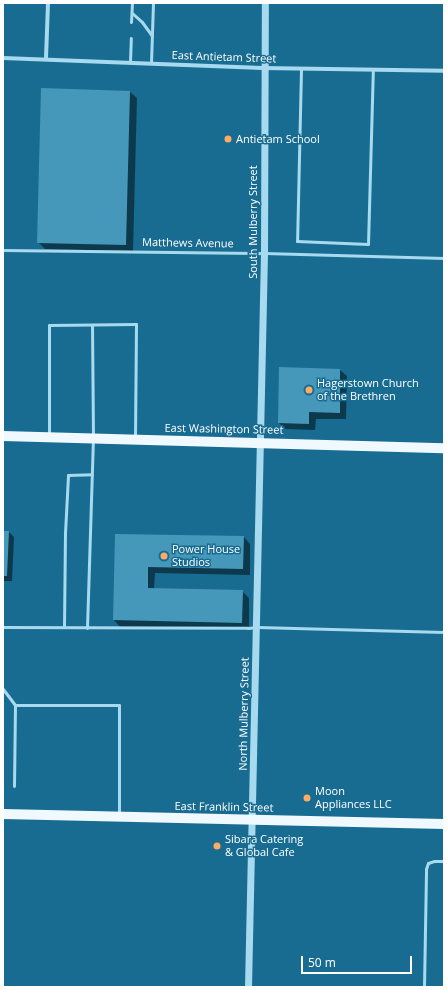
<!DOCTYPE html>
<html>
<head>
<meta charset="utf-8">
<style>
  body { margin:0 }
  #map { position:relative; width:447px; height:990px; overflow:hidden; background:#196c91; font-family:"Open Sans",sans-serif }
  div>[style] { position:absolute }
  .shadow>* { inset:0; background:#0007 }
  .building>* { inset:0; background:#4598ba }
  .service>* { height:3px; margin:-1.5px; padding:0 1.5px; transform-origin:1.5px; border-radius:1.5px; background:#a7daef }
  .minor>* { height:4px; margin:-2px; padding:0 2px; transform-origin:2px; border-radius:2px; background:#a7daef }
  .tertiary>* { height:7px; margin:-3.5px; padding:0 3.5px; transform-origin:3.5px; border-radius:3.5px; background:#a7daef }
  .primary>* { height:10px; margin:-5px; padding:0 5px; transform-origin:5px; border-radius:5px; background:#eff9ff }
  .dots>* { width:11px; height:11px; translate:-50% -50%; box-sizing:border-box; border:2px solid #196c91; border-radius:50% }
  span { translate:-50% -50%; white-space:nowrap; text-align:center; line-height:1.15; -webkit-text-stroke:3px #196c91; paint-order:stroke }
  .street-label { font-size:11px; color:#fff }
  .poi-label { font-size:11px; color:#fff }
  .left { translate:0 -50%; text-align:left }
  .frame { position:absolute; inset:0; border:4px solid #fff; pointer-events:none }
  .scale { position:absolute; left:301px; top:956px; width:111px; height:18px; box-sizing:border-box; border:2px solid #fff; border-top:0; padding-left:5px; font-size:12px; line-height:14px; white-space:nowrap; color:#fff; -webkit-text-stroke:3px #196c91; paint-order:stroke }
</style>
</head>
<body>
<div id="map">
  <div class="shadow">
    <i style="clip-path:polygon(130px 92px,137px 98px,133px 251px,45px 249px,38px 242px)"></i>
    <i style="clip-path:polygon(280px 368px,340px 370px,347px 376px,346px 419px,316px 419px,315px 430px,285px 429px,279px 423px)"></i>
    <i style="clip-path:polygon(3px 532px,9px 532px,14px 537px,12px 581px,3px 581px)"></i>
    <i style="clip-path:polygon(116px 535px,244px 537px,250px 544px,250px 575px,155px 573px,154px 589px,242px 591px,249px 598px,249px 629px,120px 627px,114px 620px)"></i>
  </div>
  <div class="building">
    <i style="clip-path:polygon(41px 88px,130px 91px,126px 245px,37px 243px)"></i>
    <i style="clip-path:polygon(279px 367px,340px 369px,340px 413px,309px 412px,309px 424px,278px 423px)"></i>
    <i style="clip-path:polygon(3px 531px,9px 531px,7px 576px,3px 576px)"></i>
    <i style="clip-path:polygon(115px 534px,244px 536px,243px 569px,148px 567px,148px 588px,243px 590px,242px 623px,113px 620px)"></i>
  </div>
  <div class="service">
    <i style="left:132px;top:13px;width:13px;rotate:42deg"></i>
    <i style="left:142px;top:22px;width:17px;rotate:54deg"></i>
    <i style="left:131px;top:22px;width:19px;rotate:-87deg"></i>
    <i style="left:130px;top:62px;width:24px;rotate:-88deg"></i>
    <i style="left:151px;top:63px;width:60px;rotate:-88.1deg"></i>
    <i style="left:301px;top:69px;width:172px;rotate:91.3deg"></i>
    <i style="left:297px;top:241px;width:71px;rotate:2.4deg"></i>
    <i style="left:368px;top:244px;width:174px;rotate:-88.4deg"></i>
    <i style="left:3px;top:250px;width:261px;rotate:0.7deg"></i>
    <i style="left:264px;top:253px;width:180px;rotate:1.6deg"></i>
    <i style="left:49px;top:435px;width:110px;rotate:-90deg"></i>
    <i style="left:49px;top:325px;width:87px;rotate:-0.7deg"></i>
    <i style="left:136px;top:324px;width:113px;rotate:90.5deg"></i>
    <i style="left:3px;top:627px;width:245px;rotate:0.2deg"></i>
    <i style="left:248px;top:628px;width:9px;rotate:-6deg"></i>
    <i style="left:257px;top:627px;width:187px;rotate:1.5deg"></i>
    <i style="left:64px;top:627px;width:94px;rotate:-89.4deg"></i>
    <i style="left:65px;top:533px;width:58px;rotate:-87deg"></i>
    <i style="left:68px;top:475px;width:24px;rotate:-2deg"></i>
    <i style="left:87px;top:628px;width:190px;rotate:-88.2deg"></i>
    <i style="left:93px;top:438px;width:113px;rotate:-90.5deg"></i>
    <i style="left:3px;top:689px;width:20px;rotate:53deg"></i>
    <i style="left:15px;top:705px;width:81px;rotate:90.7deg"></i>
    <i style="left:15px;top:705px;width:104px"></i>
    <i style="left:119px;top:705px;width:110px;rotate:90deg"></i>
    <i style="left:424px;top:987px;width:118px;rotate:-89deg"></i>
    <i style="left:426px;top:869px;width:6px;rotate:-72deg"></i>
    <i style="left:428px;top:863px;width:6px;rotate:-18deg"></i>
    <i style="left:434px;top:861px;width:10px"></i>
  </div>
  <div class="minor">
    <i style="left:3px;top:58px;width:260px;rotate:2.2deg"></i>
    <i style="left:263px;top:68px;width:181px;rotate:0.9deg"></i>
    <i style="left:46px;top:58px;width:55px;rotate:-87.9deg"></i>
  </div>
  <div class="tertiary">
    <i style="left:248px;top:987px;width:734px;rotate:-88.75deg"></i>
    <i style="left:264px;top:253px;width:250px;rotate:-89.8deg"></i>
  </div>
  <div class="primary">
    <i style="left:3px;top:436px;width:441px;rotate:1.6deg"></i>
    <i style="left:3px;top:814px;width:441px;rotate:1.3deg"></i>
  </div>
  <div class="dots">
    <i style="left:228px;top:139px;background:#ffab65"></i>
    <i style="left:309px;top:390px;background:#ffab65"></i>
    <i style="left:164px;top:556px;background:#ffab65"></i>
    <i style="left:307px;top:798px;background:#ffab65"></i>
    <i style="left:217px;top:846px;background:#ffab65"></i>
  </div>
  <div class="street-label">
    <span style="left:224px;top:57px;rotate:2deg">East Antietam Street</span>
    <span style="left:253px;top:222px;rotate:-90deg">South Mulberry Street</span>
    <span style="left:188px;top:243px;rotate:1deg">Matthews Avenue</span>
    <span style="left:224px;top:429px;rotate:1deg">East Washington Street</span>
    <span style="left:244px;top:714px;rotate:-89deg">North Mulberry Street</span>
    <span style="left:224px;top:807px;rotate:1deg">East Franklin Street</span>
  </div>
  <div class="poi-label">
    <span class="left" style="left:236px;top:139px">Antietam School</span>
    <span class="left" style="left:317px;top:390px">Hagerstown Church<br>of the Brethren</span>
    <span class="left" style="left:172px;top:556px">Power House<br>Studios</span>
    <span class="left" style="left:315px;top:798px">Moon<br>Appliances LLC</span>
    <span class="left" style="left:225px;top:846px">Sibara Catering<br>&amp; Global Cafe</span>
  </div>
  <div class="frame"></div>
  <div class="scale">50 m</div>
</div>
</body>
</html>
